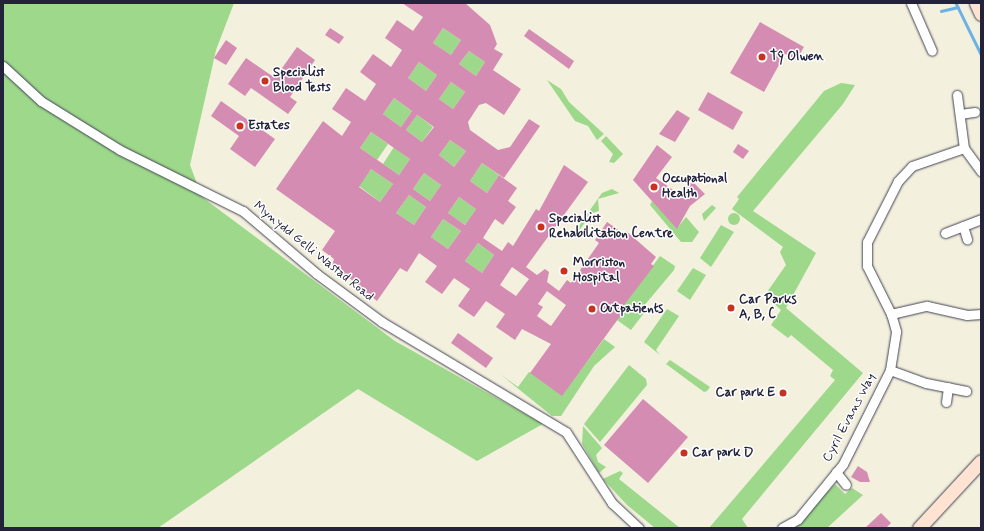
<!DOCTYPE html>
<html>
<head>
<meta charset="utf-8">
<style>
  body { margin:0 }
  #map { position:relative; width:984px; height:531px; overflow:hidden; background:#f3f0de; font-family:Mynerve,sans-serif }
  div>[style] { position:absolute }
  .green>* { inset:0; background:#9dd88b }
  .round { border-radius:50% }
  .stream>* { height:2.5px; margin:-1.25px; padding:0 1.25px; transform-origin:1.25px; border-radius:1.25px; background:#6eb2e4 }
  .building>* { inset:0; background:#d58cb2 }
  .roads { filter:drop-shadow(0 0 1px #414153) drop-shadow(0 0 1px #414153) }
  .street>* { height:9px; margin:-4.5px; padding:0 4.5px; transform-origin:4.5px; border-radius:4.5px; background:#fff }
  .secondary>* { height:13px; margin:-6.5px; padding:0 6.5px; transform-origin:6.5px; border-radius:6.5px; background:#fee3d2 }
  .dots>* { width:11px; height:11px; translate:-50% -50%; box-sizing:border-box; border:2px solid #fff; border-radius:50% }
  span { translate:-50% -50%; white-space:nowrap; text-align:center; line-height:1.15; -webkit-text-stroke:3px #fff; paint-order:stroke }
  .poi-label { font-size:13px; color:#22223b; font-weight:700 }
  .left { translate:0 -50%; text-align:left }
  .right { translate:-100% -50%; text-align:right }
  .street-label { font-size:13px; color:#22223b }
  .frame { position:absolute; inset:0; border:4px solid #22223b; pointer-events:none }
</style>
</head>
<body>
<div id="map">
  <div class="green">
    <i style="clip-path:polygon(3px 3px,234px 3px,216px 50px,190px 165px,202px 197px,395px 341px,543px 424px,477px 461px,358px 389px,158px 528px,3px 528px)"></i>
    <i style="clip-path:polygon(443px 28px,461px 40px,451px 55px,433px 43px)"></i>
    <i style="clip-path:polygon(469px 51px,485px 62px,476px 76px,459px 64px)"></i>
    <i style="clip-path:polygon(419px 62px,437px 75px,426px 91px,408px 78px)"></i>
    <i style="clip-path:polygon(547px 80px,561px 89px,569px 102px,604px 134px,597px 140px,588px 126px,575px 121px)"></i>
    <i style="clip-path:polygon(451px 82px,465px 92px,453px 109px,439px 99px)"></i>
    <i style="clip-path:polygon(841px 83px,855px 85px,843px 104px,753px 211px,816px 253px,786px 308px,863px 373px,742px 519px,748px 528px,709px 528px,835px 380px,830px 376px,833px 370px,791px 335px,788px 338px,771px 325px,781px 310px,765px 295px,786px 265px,780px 252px,783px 247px,732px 209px,739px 199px,737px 197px,824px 91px)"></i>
    <i style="clip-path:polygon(394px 98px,412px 111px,401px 127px,383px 114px)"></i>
    <i style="clip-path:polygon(417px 115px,433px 127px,422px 142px,406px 130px)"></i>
    <i style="clip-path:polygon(371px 132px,388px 144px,377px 160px,360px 148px)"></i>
    <i style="clip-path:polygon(606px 136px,623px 154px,614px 163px,609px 162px,613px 154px,601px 141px)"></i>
    <i style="clip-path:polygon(450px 140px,466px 151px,454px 167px,439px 155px)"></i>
    <i style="clip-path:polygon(394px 147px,410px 159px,399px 175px,383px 164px)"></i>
    <i style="clip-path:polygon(482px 163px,499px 175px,487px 193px,470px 181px)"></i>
    <i style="clip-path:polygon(371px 169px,393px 184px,380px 202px,359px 186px)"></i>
    <i style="clip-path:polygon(424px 173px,441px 185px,430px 201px,413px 189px)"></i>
    <i style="clip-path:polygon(612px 189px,619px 193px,598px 199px,599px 211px,592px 213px,578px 232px,578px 227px,602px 193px)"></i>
    <i style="clip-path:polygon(409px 195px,426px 207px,414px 225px,396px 213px)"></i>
    <i style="clip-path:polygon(459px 197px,476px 209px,465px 225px,448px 213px)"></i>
    <i style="clip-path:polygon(652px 201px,677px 228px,686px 217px,699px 232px,692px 242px,681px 242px,650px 205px)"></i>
    <i style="clip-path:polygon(712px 205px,716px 208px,704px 221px,702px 214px)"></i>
    <i class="round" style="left:728px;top:213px;width:12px;height:12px"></i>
    <i style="clip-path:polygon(443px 219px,461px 231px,448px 249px,431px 237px)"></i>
    <i style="clip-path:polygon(721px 225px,734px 232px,711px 267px,700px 258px)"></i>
    <i style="clip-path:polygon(478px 243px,494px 255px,482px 273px,465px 261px)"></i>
    <i style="clip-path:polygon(660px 256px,675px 266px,674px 270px,643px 307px,644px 313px,631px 330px,617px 320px,621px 315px,618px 313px)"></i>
    <i style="clip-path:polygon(693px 268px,706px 275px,690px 300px,677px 291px)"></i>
    <i style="clip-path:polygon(667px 309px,679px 316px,656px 350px,660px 355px,644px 342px)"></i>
    <i style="clip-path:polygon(604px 339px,615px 347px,594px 366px,561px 416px,552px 416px,500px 374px,518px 387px,529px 372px,562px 395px)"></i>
    <i style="clip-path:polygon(670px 360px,710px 387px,707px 391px,704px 392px,666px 364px)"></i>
    <i style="clip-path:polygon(629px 365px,646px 379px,647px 385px,600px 442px,584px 424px)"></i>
    <i style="clip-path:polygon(583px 426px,602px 448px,596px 455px,598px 462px,606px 467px,599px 473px,582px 444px)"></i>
    <i style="clip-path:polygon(620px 471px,623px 473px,619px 479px,680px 528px,655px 528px,627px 505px,603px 479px)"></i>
    <i style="clip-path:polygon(835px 484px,845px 494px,852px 488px,863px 495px,827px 528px,792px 528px)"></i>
  </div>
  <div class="stream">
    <i style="left:956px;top:3px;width:57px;rotate:63.9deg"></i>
    <i style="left:941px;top:11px;width:17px;rotate:-13deg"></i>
  </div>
  <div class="building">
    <i style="clip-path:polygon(evenodd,402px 3px,465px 3px,490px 25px,497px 44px,494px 49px,503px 54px,493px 70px,521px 89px,504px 115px,486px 103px,479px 105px,468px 122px,470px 130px,498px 150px,510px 147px,529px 119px,540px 126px,504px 178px,482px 163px,470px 181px,487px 193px,499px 175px,517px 188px,508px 201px,516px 207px,503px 225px,495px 219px,483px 238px,502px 251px,508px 242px,513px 246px,536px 209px,539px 211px,564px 165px,588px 182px,526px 267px,537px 275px,545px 269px,549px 272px,547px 282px,559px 291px,567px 280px,571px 283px,599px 243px,595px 240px,607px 222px,624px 234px,626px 231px,656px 257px,651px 264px,654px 266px,618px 313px,621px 315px,562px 396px,530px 373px,551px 344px,522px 329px,515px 340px,496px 327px,505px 314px,486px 301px,474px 317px,458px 306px,470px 289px,454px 278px,442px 294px,425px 282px,437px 266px,419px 253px,407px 272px,400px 268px,377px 301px,341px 271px,331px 269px,334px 259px,322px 250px,335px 231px,276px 189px,323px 121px,342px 136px,351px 122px,332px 109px,346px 88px,365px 101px,376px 84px,360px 72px,373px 54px,391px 67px,402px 50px,385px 38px,397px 20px,413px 31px,423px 17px,402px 3px,443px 28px,461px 40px,451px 55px,433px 43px,443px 28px,402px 3px,469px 51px,485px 62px,476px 76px,459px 64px,469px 51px,402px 3px,419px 62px,437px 75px,426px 91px,408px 78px,419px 62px,402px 3px,451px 82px,465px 92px,453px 109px,439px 99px,451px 82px,402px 3px,394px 98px,412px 111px,401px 127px,383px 114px,394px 98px,402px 3px,417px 115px,434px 127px,422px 142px,406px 130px,417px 115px,402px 3px,371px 132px,410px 159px,399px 175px,360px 148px,371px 132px,402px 3px,450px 140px,466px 151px,454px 167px,439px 155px,450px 140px,402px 3px,371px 169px,393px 184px,380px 202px,359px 187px,371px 169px,402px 3px,424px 173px,441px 185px,430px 201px,413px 189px,424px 173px,402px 3px,409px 195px,426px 207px,414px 225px,396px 213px,409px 195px,402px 3px,459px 197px,476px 209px,465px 225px,448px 213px,459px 197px,402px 3px,443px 219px,461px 231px,448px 249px,431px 237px,443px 219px,402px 3px,478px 243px,494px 255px,482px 273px,465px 261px,478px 243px,402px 3px,512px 267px,529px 279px,516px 296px,500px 285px,512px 267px,402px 3px,547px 291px,566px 305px,551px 326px,537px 316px,543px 307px,538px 304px,547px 291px)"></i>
    <i style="clip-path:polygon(760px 22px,804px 47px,796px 60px,785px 54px,764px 92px,730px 73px)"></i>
    <i style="clip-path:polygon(330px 28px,344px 37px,339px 44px,325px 35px)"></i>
    <i style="clip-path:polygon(529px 29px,574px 61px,569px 69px,524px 36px)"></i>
    <i style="clip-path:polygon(226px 40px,237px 48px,226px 65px,214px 58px)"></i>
    <i style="clip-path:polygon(297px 47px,315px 60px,290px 97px,297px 102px,288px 114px,251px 88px,245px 96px,228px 84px,246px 58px,275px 78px)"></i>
    <i style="clip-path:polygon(708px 92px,743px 112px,733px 130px,698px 110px)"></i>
    <i style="clip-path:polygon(221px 101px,275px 139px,255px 167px,230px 149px,239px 136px,211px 116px)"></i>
    <i style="clip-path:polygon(677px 110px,690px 118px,675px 142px,659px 134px)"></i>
    <i style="clip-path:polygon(738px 144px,749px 151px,743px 159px,733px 152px)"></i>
    <i style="clip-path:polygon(657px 145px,672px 157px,656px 178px,679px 194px,692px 181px,705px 194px,690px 206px,677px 229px,633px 180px)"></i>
    <i style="clip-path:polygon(458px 333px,493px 358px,486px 368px,451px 343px)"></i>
    <i style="clip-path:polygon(643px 399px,688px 437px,648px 483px,604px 445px)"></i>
    <i style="clip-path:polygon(858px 466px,867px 472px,870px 482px,860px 482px,851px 477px)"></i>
    <i style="clip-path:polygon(881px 513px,891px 523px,886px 528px,865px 528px)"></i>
  </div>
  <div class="roads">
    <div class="street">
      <i style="left:911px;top:3px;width:52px;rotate:66.4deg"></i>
      <i style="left:3px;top:66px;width:52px;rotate:42.6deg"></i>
      <i style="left:41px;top:101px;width:93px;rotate:31.8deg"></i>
      <i style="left:120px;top:150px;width:137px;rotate:26.4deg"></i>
      <i style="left:243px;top:211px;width:97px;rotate:40.4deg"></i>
      <i style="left:317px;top:274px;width:81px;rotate:36.4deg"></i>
      <i style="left:382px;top:322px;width:214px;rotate:30.9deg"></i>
      <i style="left:566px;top:432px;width:85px;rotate:57.1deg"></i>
      <i style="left:612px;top:503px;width:37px;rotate:43deg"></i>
      <i style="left:957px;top:95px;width:53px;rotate:82.5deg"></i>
      <i style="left:964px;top:148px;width:29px;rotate:54deg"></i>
      <i style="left:960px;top:114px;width:15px;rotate:-8deg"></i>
      <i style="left:964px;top:148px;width:55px;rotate:160.9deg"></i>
      <i style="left:912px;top:166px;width:21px;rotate:133deg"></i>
      <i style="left:898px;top:181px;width:68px;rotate:116.9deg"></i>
      <i style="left:867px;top:242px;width:24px;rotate:90deg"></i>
      <i style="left:867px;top:266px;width:54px;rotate:63.4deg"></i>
      <i style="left:891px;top:314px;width:37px;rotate:-13deg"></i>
      <i style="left:927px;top:306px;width:41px;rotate:12.7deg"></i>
      <i style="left:967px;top:315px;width:14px;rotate:-4deg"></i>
      <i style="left:963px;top:226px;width:14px;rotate:73deg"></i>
      <i style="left:945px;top:233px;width:39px;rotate:-21deg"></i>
      <i style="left:890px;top:370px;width:38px;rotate:20deg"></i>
      <i style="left:926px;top:383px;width:41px;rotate:11.3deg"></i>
      <i style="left:946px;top:402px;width:15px;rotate:-82deg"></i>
      <i style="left:836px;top:472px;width:16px;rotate:52deg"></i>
      <i style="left:782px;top:528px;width:18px;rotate:-29deg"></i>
      <i style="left:798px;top:519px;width:71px;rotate:-50.7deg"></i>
      <i style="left:843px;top:464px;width:105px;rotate:-63.4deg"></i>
      <i style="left:890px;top:370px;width:39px;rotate:-81deg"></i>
      <i style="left:896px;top:331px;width:18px;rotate:-106deg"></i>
    </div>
    <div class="secondary">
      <i style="left:976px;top:3px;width:12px;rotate:66deg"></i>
      <i style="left:919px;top:528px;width:91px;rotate:-47.2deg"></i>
    </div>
  </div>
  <div class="dots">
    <i style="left:762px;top:57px;background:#c8321e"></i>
    <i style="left:265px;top:81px;background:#c8321e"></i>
    <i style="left:240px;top:126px;background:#c8321e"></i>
    <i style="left:654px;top:187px;background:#c8321e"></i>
    <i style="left:541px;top:227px;background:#c8321e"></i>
    <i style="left:564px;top:271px;background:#c8321e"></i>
    <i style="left:731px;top:308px;background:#c8321e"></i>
    <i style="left:592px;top:309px;background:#c8321e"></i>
    <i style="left:783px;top:393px;background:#c8321e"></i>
    <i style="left:684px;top:453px;background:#c8321e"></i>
  </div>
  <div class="poi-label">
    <span class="left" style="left:770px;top:57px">Tŷ Olwen</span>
    <span class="left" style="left:273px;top:81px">Specialist<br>Blood Tests</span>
    <span class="left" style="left:248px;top:126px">Estates</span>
    <span class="left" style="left:662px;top:187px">Occupational<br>Health</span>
    <span class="left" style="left:549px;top:227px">Specialist<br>Rehabilitation Centre</span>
    <span class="left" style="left:573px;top:271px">Morriston<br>Hospital</span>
    <span class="left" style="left:739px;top:308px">Car Parks<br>A, B, C</span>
    <span class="left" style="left:600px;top:309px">Outpatients</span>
    <span class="right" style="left:775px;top:393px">Car park E</span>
    <span class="left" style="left:692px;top:453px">Car park D</span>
  </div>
  <div class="street-label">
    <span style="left:313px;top:252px;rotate:39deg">Mynydd Gelli Wastad Road</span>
    <span style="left:850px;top:418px;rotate:-62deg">Cyril Evans Way</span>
  </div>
  <div class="frame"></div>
</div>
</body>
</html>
